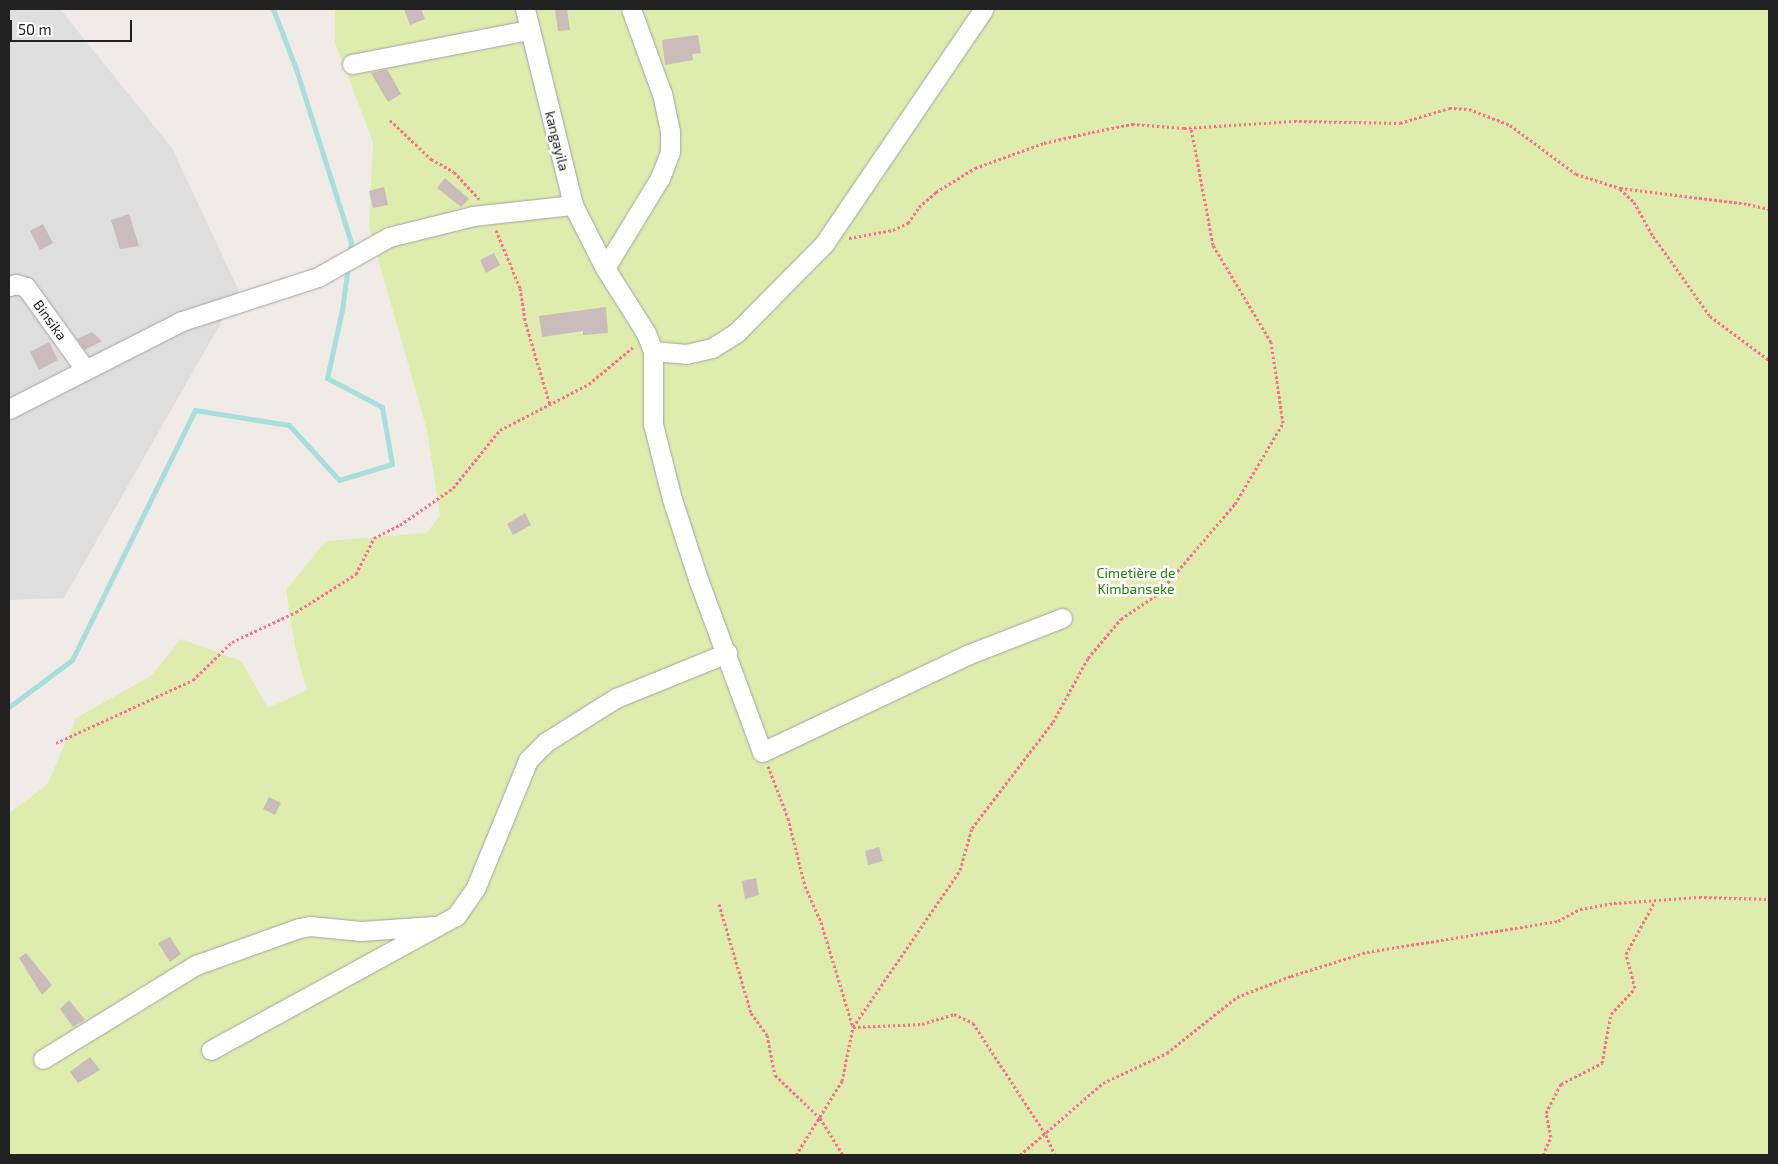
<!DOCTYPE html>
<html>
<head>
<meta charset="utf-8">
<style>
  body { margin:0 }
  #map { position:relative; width:1778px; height:1164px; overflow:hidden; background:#f1ebe7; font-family:"Exo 2",sans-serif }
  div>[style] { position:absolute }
  .residential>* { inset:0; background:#dfdede }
  .grass>* { inset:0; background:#deecad }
  .stream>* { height:5px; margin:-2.5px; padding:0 2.5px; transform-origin:2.5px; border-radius:2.5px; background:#a7dfdc }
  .building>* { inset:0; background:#c9bcba }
  .path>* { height:3px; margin-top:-1.5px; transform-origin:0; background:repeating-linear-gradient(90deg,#fd6d89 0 2.5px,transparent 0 5px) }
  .roads { filter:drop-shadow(0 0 1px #a2a2a2) drop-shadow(0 0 1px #a2a2a2) }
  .street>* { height:19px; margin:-9.5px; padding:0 9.5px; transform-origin:9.5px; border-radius:9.5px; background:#fff }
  span { translate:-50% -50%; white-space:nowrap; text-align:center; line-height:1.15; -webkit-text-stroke:5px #fff; paint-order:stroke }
  .street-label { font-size:14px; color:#212121 }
  .park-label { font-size:14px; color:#23840a }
  .frame { position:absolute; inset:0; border:10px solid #212121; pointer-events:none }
  .scale { position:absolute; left:10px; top:20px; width:122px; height:22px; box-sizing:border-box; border:2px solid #212121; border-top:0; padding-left:6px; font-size:15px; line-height:18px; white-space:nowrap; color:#212121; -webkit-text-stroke:4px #fff; paint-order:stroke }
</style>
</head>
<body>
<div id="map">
  <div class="residential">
    <i style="clip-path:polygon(9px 9px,60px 9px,172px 148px,239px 291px,64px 598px,9px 600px)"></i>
  </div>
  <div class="grass">
    <i style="clip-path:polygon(335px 9px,1769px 9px,1769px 1155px,9px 1155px,9px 813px,47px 785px,76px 718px,151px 676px,181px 639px,241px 661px,268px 708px,307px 690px,296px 652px,286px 590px,326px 541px,427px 533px,440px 515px,427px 430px,369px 227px,373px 142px,335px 43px)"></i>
  </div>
  <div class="stream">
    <i style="left:273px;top:9px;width:64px;rotate:69deg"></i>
    <i style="left:296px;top:69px;width:182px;rotate:72.4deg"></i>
    <i style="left:351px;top:242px;width:13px;rotate:99deg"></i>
    <i style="left:9px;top:707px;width:79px;rotate:-36.7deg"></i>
    <i style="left:72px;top:660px;width:279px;rotate:-63.8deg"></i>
    <i style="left:195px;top:410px;width:95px;rotate:9.1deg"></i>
    <i style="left:289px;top:425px;width:74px;rotate:47.7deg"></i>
    <i style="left:339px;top:480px;width:55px;rotate:-16.8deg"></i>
    <i style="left:392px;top:464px;width:58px;rotate:-100deg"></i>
    <i style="left:382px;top:407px;width:62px;rotate:-152.2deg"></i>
    <i style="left:327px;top:378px;width:70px;rotate:-77.6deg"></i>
    <i style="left:342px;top:310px;width:44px;rotate:-82.2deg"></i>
  </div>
  <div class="building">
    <i style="clip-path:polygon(404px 9px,421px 9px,425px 19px,410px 25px)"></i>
    <i style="clip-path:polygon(555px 9px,567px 9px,570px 30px,558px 31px)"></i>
    <i style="clip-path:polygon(698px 35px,701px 53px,692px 54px,693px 60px,665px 65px,662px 40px)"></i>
    <i style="clip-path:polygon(387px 69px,401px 94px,388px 102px,371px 73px)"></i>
    <i style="clip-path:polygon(445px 178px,469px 199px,461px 207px,437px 188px)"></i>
    <i style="clip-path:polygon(384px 187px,388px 205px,373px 208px,369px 191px)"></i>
    <i style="clip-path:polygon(129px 214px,139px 246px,120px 249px,111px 220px)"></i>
    <i style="clip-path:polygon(43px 224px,53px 243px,40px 250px,30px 231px)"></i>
    <i style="clip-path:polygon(494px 253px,500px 265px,486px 273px,480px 260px)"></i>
    <i style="clip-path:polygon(606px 307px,608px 333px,583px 335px,583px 331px,542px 337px,539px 316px)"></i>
    <i style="clip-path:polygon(92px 332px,102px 341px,85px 350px,77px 339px)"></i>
    <i style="clip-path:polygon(49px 342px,58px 360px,39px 370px,30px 352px)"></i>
    <i style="clip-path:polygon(525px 513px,531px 525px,513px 535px,507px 524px)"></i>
    <i style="clip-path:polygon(269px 797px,281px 803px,275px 815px,263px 809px)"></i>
    <i style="clip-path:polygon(879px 847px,883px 861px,868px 865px,865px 851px)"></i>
    <i style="clip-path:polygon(756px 878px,759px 895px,745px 899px,742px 881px)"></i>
    <i style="clip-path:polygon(170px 937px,181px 954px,170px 962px,158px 943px)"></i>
    <i style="clip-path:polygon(26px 953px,52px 985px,42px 995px,19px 958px)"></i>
    <i style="clip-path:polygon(69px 1000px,85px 1020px,73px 1027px,60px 1009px)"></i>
    <i style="clip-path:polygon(90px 1057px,100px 1070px,78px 1083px,70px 1072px)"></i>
  </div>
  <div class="path">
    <i style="left:390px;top:120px;width:57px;rotate:43.6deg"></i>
    <i style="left:431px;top:159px;width:26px;rotate:29deg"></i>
    <i style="left:454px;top:172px;width:37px;rotate:47deg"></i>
    <i style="left:1620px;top:189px;width:19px;rotate:43deg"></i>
    <i style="left:1634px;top:202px;width:39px;rotate:61deg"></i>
    <i style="left:1653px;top:236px;width:98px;rotate:54.5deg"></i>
    <i style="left:1710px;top:316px;width:74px;rotate:36.7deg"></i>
    <i style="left:496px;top:230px;width:63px;rotate:67.5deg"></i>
    <i style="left:520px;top:288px;width:36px;rotate:81deg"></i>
    <i style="left:526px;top:324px;width:84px;rotate:73.5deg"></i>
    <i style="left:849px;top:238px;width:45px;rotate:-10.3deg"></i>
    <i style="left:893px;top:230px;width:17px;rotate:-25deg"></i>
    <i style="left:908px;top:223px;width:19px;rotate:-55deg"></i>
    <i style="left:919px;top:207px;width:23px;rotate:-41deg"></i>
    <i style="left:936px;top:192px;width:46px;rotate:-31.6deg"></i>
    <i style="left:975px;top:168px;width:73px;rotate:-19.9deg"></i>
    <i style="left:1044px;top:143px;width:49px;rotate:-12.9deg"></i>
    <i style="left:1092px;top:132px;width:41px;rotate:-11.3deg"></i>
    <i style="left:1132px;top:124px;width:52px;rotate:4.4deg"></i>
    <i style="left:1184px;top:128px;width:110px;rotate:-3.6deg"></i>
    <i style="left:1294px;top:121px;width:106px;rotate:1.1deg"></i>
    <i style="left:1400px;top:123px;width:51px;rotate:-17deg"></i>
    <i style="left:1449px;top:108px;width:20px;rotate:3deg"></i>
    <i style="left:1469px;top:109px;width:44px;rotate:21.3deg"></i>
    <i style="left:1510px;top:125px;width:82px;rotate:36.6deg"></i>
    <i style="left:1576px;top:174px;width:46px;rotate:17.7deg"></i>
    <i style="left:1620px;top:188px;width:129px;rotate:7.1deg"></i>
    <i style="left:1748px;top:204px;width:22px;rotate:13deg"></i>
    <i style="left:56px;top:743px;width:151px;rotate:-24.7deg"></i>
    <i style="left:193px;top:680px;width:54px;rotate:-44.3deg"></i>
    <i style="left:232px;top:642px;width:71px;rotate:-25.1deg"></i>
    <i style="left:296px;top:612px;width:71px;rotate:-32.3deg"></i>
    <i style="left:356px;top:574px;width:40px;rotate:-63.4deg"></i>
    <i style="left:374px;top:538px;width:29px;rotate:-27deg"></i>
    <i style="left:400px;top:525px;width:65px;rotate:-34.9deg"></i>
    <i style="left:453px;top:488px;width:75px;rotate:-51deg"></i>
    <i style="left:500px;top:430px;width:100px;rotate:-27.3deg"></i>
    <i style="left:589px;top:384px;width:57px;rotate:-40.1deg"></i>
    <i style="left:768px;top:766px;width:56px;rotate:69deg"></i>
    <i style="left:788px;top:818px;width:70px;rotate:76deg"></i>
    <i style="left:805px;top:886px;width:39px;rotate:66deg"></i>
    <i style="left:821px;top:922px;width:110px;rotate:73.1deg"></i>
    <i style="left:853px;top:1027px;width:69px;rotate:-2.5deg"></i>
    <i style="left:922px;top:1024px;width:34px;rotate:-17deg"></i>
    <i style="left:954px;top:1014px;width:21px;rotate:25deg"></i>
    <i style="left:973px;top:1023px;width:134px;rotate:56.9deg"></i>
    <i style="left:1046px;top:1135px;width:22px;rotate:66deg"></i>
    <i style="left:719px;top:904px;width:114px;rotate:73.6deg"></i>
    <i style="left:751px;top:1013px;width:27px;rotate:54deg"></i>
    <i style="left:767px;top:1035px;width:41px;rotate:78.7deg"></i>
    <i style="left:775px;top:1075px;width:62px;rotate:43.7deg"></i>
    <i style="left:820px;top:1118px;width:44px;rotate:58.1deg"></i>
    <i style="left:796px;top:1155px;width:87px;rotate:-58.1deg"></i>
    <i style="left:842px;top:1081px;width:55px;rotate:-78.5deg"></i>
    <i style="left:853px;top:1027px;width:190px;rotate:-55.7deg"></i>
    <i style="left:960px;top:870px;width:44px;rotate:-74.1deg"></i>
    <i style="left:972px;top:828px;width:133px;rotate:-52.6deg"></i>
    <i style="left:1053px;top:722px;width:73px;rotate:-61.3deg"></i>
    <i style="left:1088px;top:658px;width:51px;rotate:-49.8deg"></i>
    <i style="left:1121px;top:619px;width:45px;rotate:-34deg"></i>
    <i style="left:1158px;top:594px;width:118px;rotate:-49.5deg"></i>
    <i style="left:1235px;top:504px;width:94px;rotate:-59.3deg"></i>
    <i style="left:1283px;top:423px;width:82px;rotate:-98.4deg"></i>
    <i style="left:1271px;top:342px;width:113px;rotate:-120.9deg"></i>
    <i style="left:1213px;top:245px;width:120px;rotate:-100.6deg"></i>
    <i style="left:1020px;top:1155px;width:110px;rotate:-40.9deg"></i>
    <i style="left:1103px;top:1083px;width:71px;rotate:-25.1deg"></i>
    <i style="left:1167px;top:1053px;width:90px;rotate:-38.7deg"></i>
    <i style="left:1237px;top:997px;width:58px;rotate:-21.3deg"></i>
    <i style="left:1291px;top:976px;width:80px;rotate:-17.5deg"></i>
    <i style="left:1367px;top:952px;width:193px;rotate:-9.2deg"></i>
    <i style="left:1558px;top:921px;width:25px;rotate:-29deg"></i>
    <i style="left:1580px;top:909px;width:35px;rotate:-10deg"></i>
    <i style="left:1614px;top:903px;width:85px;rotate:-4deg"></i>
    <i style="left:1699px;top:897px;width:70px;rotate:1.6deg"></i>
    <i style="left:1543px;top:1155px;width:20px;rotate:-66deg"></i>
    <i style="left:1551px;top:1137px;width:25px;rotate:-102deg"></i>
    <i style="left:1546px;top:1113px;width:33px;rotate:-63deg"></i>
    <i style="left:1561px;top:1084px;width:46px;rotate:-27.1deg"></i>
    <i style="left:1602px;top:1063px;width:50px;rotate:-79.6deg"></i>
    <i style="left:1611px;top:1014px;width:35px;rotate:-47deg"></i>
    <i style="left:1635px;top:988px;width:35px;rotate:-105deg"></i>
    <i style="left:1626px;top:954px;width:58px;rotate:-61.2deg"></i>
  </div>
  <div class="roads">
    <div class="street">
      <i style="left:525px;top:9px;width:202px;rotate:76.2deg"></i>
      <i style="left:573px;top:205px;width:71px;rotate:63.1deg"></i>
      <i style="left:605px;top:268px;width:77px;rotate:57.8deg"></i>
      <i style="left:646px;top:333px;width:19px;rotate:69deg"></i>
      <i style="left:653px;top:351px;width:73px;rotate:90deg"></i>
      <i style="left:653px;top:424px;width:77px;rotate:75.8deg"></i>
      <i style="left:672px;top:499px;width:84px;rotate:72deg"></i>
      <i style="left:698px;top:579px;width:184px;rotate:69.7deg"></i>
      <i style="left:762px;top:752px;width:227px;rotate:-25.3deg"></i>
      <i style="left:967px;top:655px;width:102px;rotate:-21.3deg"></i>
      <i style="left:352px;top:64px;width:180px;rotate:-10.9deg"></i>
      <i style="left:605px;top:268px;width:105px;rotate:-58.6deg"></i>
      <i style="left:660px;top:178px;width:28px;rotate:-69deg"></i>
      <i style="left:670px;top:152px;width:21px;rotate:-90deg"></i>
      <i style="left:670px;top:131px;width:38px;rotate:-102deg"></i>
      <i style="left:662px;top:94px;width:90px;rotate:-110deg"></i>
      <i style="left:9px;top:286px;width:7px;rotate:-16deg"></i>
      <i style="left:16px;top:284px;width:10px;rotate:17deg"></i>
      <i style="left:26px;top:287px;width:101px;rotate:54.3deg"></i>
      <i style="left:653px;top:351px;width:33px;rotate:5deg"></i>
      <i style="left:686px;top:354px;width:27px;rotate:-13deg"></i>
      <i style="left:712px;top:348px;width:28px;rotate:-32deg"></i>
      <i style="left:736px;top:333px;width:125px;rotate:-45.3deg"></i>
      <i style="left:824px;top:244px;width:284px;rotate:-55.8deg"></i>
      <i style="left:9px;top:409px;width:194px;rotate:-27deg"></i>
      <i style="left:182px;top:321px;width:143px;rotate:-17.9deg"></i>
      <i style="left:318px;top:277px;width:81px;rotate:-29.4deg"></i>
      <i style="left:389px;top:237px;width:87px;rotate:-14deg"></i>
      <i style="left:473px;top:216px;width:101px;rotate:-6.3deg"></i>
      <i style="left:211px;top:1050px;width:279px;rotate:-28.7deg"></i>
      <i style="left:456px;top:916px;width:35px;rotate:-55deg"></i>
      <i style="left:476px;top:887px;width:137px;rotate:-67.7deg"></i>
      <i style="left:528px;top:760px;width:25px;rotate:-45deg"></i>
      <i style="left:546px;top:742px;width:83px;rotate:-32.2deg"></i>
      <i style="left:616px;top:698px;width:120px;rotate:-22.1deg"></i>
      <i style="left:43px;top:1059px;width:180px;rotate:-31.6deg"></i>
      <i style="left:196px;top:965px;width:109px;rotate:-19.8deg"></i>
      <i style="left:299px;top:928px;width:11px;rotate:-10deg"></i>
      <i style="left:310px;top:926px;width:51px;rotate:5.6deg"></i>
      <i style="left:361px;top:931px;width:73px;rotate:-3.9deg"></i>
    </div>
  </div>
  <div class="street-label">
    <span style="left:557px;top:141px;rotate:76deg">kangayila</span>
    <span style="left:50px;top:320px;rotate:54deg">Binsika</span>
  </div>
  <div class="park-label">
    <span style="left:1136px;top:581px">Cimetière de<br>Kimbanseke</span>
  </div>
  <div class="frame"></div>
  <div class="scale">50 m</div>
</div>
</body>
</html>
